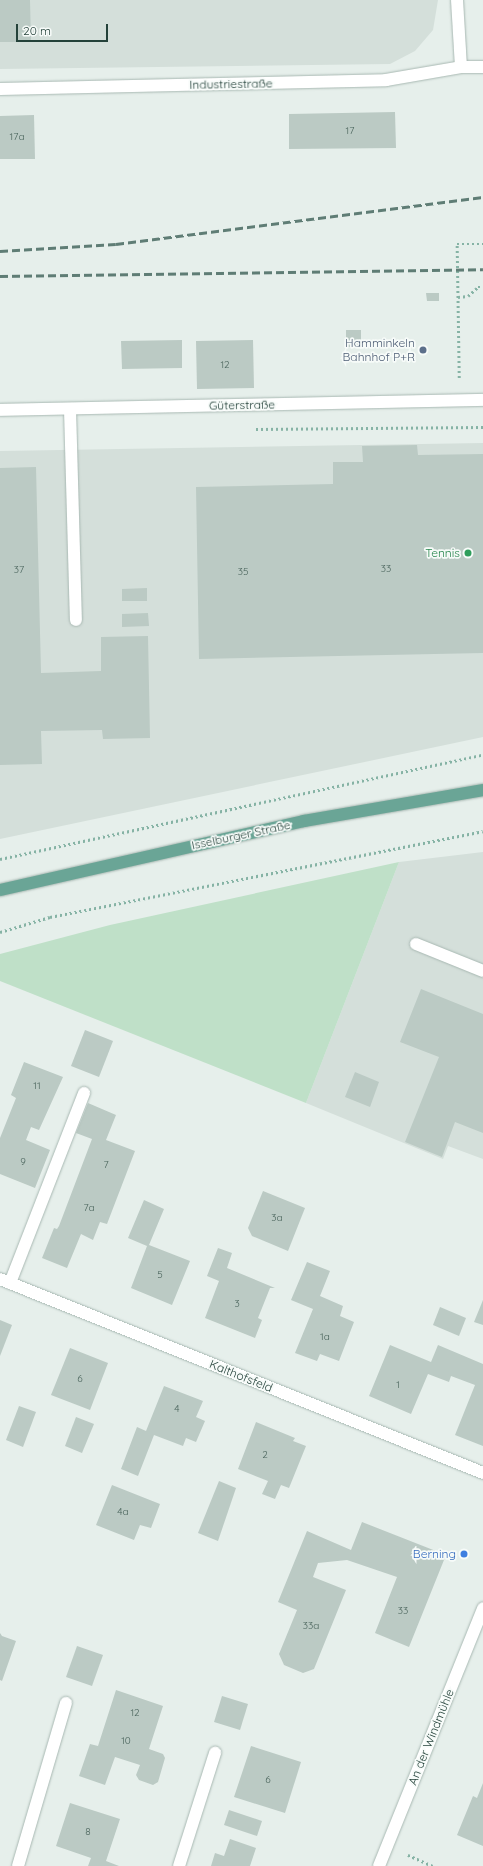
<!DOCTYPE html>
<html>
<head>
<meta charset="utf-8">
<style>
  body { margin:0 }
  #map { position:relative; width:483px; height:1866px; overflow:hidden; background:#e6efeb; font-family:Quicksand,sans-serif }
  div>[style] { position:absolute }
  .built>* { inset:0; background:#d4dfda }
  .green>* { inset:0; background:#bfe0c8 }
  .building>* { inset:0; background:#bbcac4 }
  .path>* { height:2.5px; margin-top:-1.25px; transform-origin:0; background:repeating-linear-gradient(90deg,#86b3a5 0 2px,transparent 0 5px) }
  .roads { filter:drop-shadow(0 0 1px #a8b8b2) drop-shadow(0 0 1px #a8b8b2) }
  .service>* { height:12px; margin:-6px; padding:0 6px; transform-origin:6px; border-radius:6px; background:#fff }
  .minor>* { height:12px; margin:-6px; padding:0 6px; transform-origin:6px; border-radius:6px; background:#fff }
  .primary>* { height:12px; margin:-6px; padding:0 6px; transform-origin:6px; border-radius:6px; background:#6aa596 }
  .rail>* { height:3px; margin-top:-1.5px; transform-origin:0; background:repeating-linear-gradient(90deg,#5f7d75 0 8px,transparent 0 12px) }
  .dots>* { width:11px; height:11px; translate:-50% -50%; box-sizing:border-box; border:2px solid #f7fbf9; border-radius:50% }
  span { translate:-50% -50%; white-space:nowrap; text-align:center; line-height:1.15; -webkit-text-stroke:3.5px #f7fbf9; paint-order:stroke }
  .number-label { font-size:10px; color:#4a645c }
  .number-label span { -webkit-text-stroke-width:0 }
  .street-label { font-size:12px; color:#24423a }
  .service-label { font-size:12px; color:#4e5e75 }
  .right { translate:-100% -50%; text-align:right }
  .leisure-label { font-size:12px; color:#27864d }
  .shop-label { font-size:12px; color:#366cbe }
  .scale { position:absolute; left:16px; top:24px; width:92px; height:18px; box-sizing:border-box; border:2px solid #24423a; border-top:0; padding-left:5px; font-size:12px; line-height:14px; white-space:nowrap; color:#24423a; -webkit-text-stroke:3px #f7fbf9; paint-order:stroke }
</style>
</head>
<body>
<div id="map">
  <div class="built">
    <i style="clip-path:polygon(0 0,438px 0,433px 30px,415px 51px,390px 64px,0 69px)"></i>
    <i style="clip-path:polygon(483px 443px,483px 737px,0 839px,0 451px)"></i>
    <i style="clip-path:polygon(483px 852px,483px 1159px,448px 1146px,443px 1159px,306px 1103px,399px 862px)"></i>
  </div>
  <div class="green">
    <i style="clip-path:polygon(399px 862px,306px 1103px,0 981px,0 954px,110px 925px)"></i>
  </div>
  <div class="building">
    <i style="clip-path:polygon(0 0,30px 0,31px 42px,0 42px)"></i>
    <i style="clip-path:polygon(395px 112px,396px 148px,289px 149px,289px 114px)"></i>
    <i style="clip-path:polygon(34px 115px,35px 159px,0 159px,0 116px)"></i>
    <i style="clip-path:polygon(426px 293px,439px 293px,439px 301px,427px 301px)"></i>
    <i style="clip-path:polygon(346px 330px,361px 330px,361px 347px,346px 347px)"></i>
    <i style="clip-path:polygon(182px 340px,182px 368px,122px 369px,121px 341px)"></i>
    <i style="clip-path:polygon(253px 340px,254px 388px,197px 389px,196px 341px)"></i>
    <i style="clip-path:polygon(417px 445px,418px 455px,483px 454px,483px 653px,199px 659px,196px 487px,333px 484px,333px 462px,363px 462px,362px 446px)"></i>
    <i style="clip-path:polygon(36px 467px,41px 673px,101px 671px,101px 637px,148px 636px,150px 738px,103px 739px,102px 730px,41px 731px,42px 764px,0 765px,0 468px)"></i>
    <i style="clip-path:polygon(147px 588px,147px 601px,122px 601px,122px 589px)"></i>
    <i style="clip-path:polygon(148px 613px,149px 626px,122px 627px,122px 614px)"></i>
    <i style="clip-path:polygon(421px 989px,483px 1014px,483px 1133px,455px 1122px,442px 1157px,405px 1142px,439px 1057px,400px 1042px)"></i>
    <i style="clip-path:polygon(85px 1030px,113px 1041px,99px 1077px,71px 1066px)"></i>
    <i style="clip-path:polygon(24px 1062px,63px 1077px,39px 1130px,31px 1127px,26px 1140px,50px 1150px,35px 1188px,0 1174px,0 1138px,16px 1098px,11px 1095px)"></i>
    <i style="clip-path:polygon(355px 1072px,379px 1082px,370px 1107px,345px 1097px)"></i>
    <i style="clip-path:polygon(88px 1103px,116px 1115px,106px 1140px,135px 1151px,107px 1224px,100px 1222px,93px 1240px,81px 1234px,67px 1268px,42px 1258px,54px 1228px,57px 1229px,59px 1226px,92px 1139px,76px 1133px)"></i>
    <i style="clip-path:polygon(263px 1191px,305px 1208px,288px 1251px,252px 1236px,248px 1228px)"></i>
    <i style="clip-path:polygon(144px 1200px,164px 1209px,149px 1245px,190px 1261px,172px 1305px,131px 1288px,147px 1246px,128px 1238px)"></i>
    <i style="clip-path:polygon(218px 1248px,232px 1253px,227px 1268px,275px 1288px,270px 1288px,258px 1318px,262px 1320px,255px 1338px,205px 1318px,219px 1281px,207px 1276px)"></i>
    <i style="clip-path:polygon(307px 1262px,330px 1271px,320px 1296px,343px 1306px,340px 1316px,354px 1322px,339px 1361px,320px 1354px,317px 1361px,295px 1353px,313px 1309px,291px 1300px)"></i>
    <i style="clip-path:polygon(483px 1300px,483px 1325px,474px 1322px)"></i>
    <i style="clip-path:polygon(440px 1307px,466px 1318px,459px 1336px,433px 1325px)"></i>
    <i style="clip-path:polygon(0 1320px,12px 1325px,0 1356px)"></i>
    <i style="clip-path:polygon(390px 1345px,431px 1362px,438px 1345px,483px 1364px,483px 1446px,455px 1435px,475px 1385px,451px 1376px,449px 1382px,428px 1374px,411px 1414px,369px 1396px)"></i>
    <i style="clip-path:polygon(70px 1348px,108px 1363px,90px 1410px,51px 1395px)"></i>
    <i style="clip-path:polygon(164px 1386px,203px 1401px,196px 1417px,205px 1421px,196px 1442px,186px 1438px,183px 1446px,154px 1435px,138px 1476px,121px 1469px,137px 1427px,146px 1431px)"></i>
    <i style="clip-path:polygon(19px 1406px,36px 1412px,23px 1447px,6px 1440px)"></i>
    <i style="clip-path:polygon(76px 1417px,94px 1424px,82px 1453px,65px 1446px)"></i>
    <i style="clip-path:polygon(256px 1422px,295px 1438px,293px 1441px,306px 1446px,289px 1488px,281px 1485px,275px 1499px,262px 1494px,268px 1481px,238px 1469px)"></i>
    <i style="clip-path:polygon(219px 1481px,236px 1488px,218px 1541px,198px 1533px)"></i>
    <i style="clip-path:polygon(112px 1485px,160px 1504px,151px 1528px,140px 1525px,134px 1540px,96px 1525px)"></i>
    <i style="clip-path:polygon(362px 1522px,446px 1555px,409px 1647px,375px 1633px,397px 1577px,347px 1560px,318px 1563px,313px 1577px,346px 1590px,314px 1669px,303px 1673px,284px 1665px,279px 1654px,297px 1610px,278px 1602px,307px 1531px,351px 1550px)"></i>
    <i style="clip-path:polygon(0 1633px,2px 1636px,16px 1641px,2px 1681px,0 1680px)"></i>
    <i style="clip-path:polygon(77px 1646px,103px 1655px,92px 1686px,66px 1677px)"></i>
    <i style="clip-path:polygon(116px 1690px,163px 1706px,149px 1749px,163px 1754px,165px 1758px,158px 1782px,153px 1785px,139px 1780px,136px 1775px,140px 1765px,115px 1757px,105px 1785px,79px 1776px,90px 1744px,98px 1746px)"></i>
    <i style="clip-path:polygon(222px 1696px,248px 1704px,240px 1730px,214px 1722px)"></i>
    <i style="clip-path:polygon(251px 1746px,301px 1762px,285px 1813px,234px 1797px)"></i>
    <i style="clip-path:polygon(483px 1783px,483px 1846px,457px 1835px,473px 1796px,477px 1798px)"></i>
    <i style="clip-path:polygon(70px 1803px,120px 1819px,106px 1861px,119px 1866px,88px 1866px,91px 1858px,56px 1846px)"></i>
    <i style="clip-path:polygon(229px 1810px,262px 1821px,257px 1836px,224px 1825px)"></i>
    <i style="clip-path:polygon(230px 1839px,256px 1848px,250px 1866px,211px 1866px,215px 1853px,224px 1856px)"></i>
  </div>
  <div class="path">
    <i style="left:458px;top:297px;width:10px;rotate:-6deg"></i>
    <i style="left:468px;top:296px;width:13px;rotate:-42deg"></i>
    <i style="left:478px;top:287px;width:5px"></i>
    <i style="left:459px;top:378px;width:134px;rotate:-90.9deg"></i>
    <i style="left:457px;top:244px;width:26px"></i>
    <i style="left:256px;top:429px;width:227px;rotate:-0.5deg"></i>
    <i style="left:0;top:859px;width:494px;rotate:-12.2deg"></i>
    <i style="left:0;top:932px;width:52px;rotate:-16.7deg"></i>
    <i style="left:50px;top:917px;width:441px;rotate:-11.2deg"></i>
    <i style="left:408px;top:1855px;width:27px;rotate:24deg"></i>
  </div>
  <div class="roads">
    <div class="service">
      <i style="left:70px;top:409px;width:211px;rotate:88.4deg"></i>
      <i style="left:416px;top:944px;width:72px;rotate:21.9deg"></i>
      <i style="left:10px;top:1283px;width:204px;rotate:-68.7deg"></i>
      <i style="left:18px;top:1866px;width:170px;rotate:-73.6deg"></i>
      <i style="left:179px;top:1866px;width:119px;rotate:-72.3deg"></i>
    </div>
    <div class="minor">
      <i style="left:457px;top:0;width:67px;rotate:86.6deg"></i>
      <i style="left:0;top:89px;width:386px;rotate:-1.3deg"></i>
      <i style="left:386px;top:80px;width:76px;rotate:-9.8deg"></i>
      <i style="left:461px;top:67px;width:22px"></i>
      <i style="left:0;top:410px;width:483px;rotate:-1.2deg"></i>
      <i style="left:0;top:1279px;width:521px;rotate:21.88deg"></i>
      <i style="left:379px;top:1866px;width:278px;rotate:-68deg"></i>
    </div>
    <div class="primary">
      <i style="left:0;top:890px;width:312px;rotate:-12.8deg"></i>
      <i style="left:304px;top:821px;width:182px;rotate:-9.8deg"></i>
    </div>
  </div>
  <div class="rail">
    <i style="left:0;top:251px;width:116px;rotate:-3.5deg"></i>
    <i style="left:116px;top:244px;width:370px;rotate:-7.3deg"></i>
    <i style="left:0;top:276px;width:483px;rotate:-0.8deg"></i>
  </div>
  <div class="dots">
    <i style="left:423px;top:350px;background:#5c6f8a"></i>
    <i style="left:468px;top:553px;background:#2e9e5b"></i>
    <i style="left:464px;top:1554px;background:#3f7fe0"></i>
  </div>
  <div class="number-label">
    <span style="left:350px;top:131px">17</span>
    <span style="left:17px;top:137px">17a</span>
    <span style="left:225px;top:365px">12</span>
    <span style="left:386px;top:569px">33</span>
    <span style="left:19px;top:570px">37</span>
    <span style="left:243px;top:572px">35</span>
    <span style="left:37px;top:1086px">11</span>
    <span style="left:23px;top:1162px">9</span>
    <span style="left:106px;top:1165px">7</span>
    <span style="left:89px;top:1208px">7a</span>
    <span style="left:277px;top:1218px">3a</span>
    <span style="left:160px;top:1275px">5</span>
    <span style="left:237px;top:1304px">3</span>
    <span style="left:325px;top:1337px">1a</span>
    <span style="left:80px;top:1379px">6</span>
    <span style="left:398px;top:1385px">1</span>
    <span style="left:177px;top:1409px">4</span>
    <span style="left:265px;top:1455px">2</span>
    <span style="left:123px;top:1512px">4a</span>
    <span style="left:403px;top:1611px">33</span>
    <span style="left:311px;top:1626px">33a</span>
    <span style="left:135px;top:1713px">12</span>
    <span style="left:126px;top:1741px">10</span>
    <span style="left:268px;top:1780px">6</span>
    <span style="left:88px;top:1832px">8</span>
  </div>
  <div class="street-label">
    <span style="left:231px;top:84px;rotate:-1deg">Industriestraße</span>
    <span style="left:242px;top:405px;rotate:-1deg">Güterstraße</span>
    <span style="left:241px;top:835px;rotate:-12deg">Isselburger Straße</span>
    <span style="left:241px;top:1376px;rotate:22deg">Kalthofsfeld</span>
    <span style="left:431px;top:1737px;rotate:-68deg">An der Windmühle</span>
  </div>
  <div class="service-label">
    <span class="right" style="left:415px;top:350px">Hamminkeln<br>Bahnhof P+R</span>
  </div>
  <div class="leisure-label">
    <span class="right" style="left:460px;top:553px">Tennis</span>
  </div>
  <div class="shop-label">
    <span class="right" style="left:456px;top:1554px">Berning</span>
  </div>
  <div class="scale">20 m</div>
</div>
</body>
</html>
